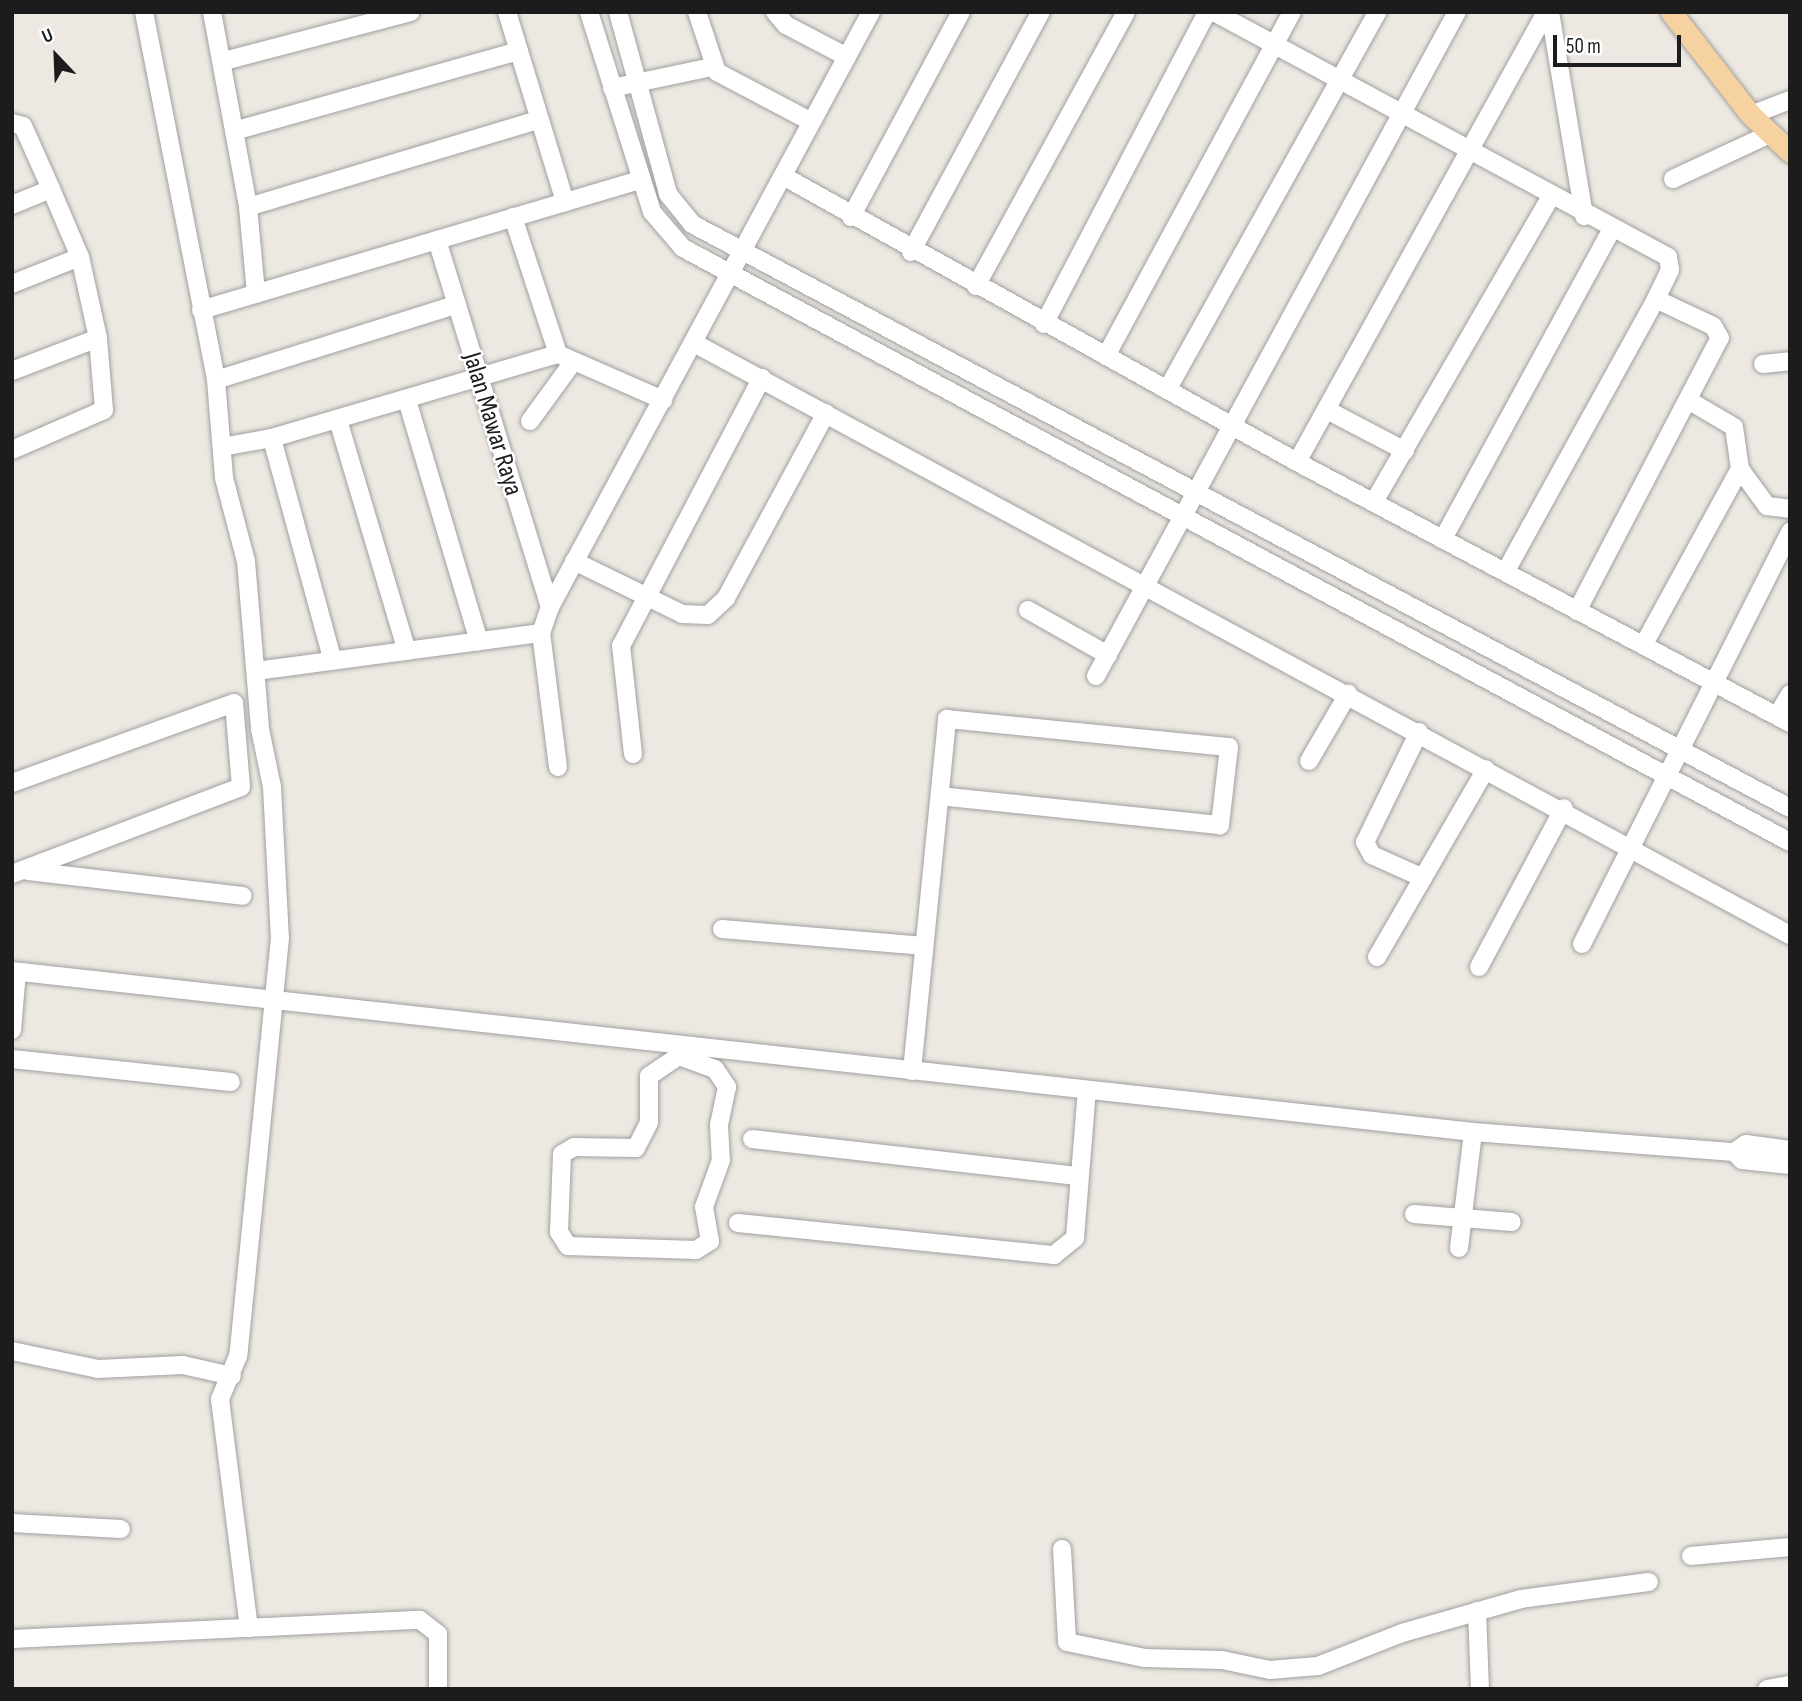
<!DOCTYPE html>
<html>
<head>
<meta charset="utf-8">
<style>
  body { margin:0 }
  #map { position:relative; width:1802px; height:1701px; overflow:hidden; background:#ede9e2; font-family:"Sofia Sans Condensed",sans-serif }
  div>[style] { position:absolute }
  .roads { filter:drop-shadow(0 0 2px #a0a0a0) drop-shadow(0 0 2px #a0a0a0) }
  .minor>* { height:18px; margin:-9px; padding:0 9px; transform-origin:9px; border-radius:9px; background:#fff }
  .major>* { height:21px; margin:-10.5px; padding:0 10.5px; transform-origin:10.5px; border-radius:10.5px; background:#f5d29f }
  span { translate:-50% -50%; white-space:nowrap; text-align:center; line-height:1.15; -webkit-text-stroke:5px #fff; paint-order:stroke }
  .street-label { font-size:26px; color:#1c1c1c }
  .frame { position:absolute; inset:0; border:14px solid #1c1c1c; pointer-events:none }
  .north { position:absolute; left:21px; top:21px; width:70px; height:70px; -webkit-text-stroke:5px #fff; paint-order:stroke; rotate:337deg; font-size:19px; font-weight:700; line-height:28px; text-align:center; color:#1c1c1c }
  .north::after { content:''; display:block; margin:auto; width:24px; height:32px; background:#1c1c1c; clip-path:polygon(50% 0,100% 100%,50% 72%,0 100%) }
  .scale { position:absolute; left:1553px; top:35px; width:128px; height:32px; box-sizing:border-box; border:4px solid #1c1c1c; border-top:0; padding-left:9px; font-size:21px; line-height:24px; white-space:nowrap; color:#1c1c1c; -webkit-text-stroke:5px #fff; paint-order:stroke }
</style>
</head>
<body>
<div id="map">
  <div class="roads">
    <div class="minor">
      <i style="left:144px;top:12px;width:375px;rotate:78.9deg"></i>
      <i style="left:216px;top:380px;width:98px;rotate:85.3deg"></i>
      <i style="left:224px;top:478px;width:86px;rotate:75.2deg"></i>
      <i style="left:246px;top:561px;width:169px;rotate:85.2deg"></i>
      <i style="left:260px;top:729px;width:59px;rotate:78.3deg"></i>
      <i style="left:272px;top:787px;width:151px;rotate:87deg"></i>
      <i style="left:280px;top:938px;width:420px;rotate:95.7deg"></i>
      <i style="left:238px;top:1356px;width:47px;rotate:112.7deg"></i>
      <i style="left:220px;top:1399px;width:231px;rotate:82.8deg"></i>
      <i style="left:212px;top:12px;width:198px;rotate:79.5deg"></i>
      <i style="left:248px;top:207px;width:87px;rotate:84.7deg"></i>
      <i style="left:507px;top:12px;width:199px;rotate:73deg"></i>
      <i style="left:589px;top:12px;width:210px;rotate:72.5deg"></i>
      <i style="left:652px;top:212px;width:48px;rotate:49.3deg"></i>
      <i style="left:683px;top:248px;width:1256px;rotate:28.22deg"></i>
      <i style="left:618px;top:12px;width:189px;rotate:74.6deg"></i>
      <i style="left:668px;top:194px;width:38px;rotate:51deg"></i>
      <i style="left:692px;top:224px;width:1244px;rotate:28.01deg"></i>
      <i style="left:697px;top:12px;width:63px;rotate:71.6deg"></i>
      <i style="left:717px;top:72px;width:105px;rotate:27.8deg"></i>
      <i style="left:775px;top:12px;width:17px;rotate:50deg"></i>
      <i style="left:786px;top:25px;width:69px;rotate:27.7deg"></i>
      <i style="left:1214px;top:12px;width:516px;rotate:28.35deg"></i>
      <i style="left:1668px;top:257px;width:13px;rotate:81deg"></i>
      <i style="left:1670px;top:270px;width:32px;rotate:116deg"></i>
      <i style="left:1656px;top:299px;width:312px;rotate:118.9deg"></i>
      <i style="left:1550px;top:12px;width:207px;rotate:80.5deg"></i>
      <i style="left:224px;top:61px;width:193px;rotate:-14.7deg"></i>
      <i style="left:612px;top:88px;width:102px;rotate:-11.9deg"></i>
      <i style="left:1751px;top:115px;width:42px;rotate:-21deg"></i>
      <i style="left:12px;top:123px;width:11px;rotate:15deg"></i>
      <i style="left:23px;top:126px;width:69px;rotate:66deg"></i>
      <i style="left:51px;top:189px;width:42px;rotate:157.7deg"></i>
      <i style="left:234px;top:131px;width:296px;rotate:-15.7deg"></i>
      <i style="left:783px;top:176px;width:588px;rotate:29.09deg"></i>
      <i style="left:1297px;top:462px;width:558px;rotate:27.9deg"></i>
      <i style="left:1673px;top:179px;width:107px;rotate:-24.9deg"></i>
      <i style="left:248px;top:207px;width:303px;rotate:-16.7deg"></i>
      <i style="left:513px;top:217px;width:144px;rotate:71.8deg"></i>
      <i style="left:558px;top:354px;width:115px;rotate:23.7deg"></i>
      <i style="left:851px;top:217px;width:233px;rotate:-61.8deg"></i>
      <i style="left:437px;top:240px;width:384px;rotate:72.9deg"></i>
      <i style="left:911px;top:252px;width:273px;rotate:-61.6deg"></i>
      <i style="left:12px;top:284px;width:73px;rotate:-21.7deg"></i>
      <i style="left:80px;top:257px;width:74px;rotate:-113.1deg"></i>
      <i style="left:976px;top:286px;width:312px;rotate:-61.3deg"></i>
      <i style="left:201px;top:310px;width:458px;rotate:-16.5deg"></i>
      <i style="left:1044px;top:324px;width:352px;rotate:-62.4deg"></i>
      <i style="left:694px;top:343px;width:1246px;rotate:28.38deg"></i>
      <i style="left:1106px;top:356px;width:391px;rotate:-61.6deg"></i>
      <i style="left:1763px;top:364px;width:27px;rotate:-6deg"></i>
      <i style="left:12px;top:371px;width:92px;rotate:-21deg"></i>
      <i style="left:98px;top:338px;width:83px;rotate:-102.5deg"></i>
      <i style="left:216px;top:380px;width:251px;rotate:-17.4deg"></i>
      <i style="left:1167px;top:390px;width:432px;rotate:-60.9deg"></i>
      <i style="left:407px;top:400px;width:252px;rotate:73.4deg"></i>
      <i style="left:1327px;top:410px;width:88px;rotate:27.7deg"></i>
      <i style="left:338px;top:420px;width:241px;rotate:73.4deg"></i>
      <i style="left:530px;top:421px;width:73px;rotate:-53.9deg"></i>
      <i style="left:222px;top:447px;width:51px;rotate:-10.2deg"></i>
      <i style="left:12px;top:450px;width:100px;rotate:-23.5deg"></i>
      <i style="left:104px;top:410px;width:72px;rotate:-94.8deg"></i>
      <i style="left:1297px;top:462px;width:514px;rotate:-61.04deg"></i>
      <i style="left:1740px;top:469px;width:46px;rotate:53.9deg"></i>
      <i style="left:1767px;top:506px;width:23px;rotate:7deg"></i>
      <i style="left:1375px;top:500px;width:351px;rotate:-59.9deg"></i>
      <i style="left:1444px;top:537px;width:351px;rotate:-61.4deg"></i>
      <i style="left:574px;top:561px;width:120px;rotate:26.1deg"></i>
      <i style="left:682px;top:614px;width:26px;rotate:2deg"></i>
      <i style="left:708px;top:615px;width:25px;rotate:-43deg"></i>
      <i style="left:726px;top:598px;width:210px;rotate:-61.6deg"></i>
      <i style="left:1028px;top:610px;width:92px;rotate:29.4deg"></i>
      <i style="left:1577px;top:611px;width:308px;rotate:-62.4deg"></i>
      <i style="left:1720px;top:338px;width:14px;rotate:-120deg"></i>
      <i style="left:1713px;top:326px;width:63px;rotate:-154.7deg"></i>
      <i style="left:1644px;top:644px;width:200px;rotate:-61.3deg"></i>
      <i style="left:1740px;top:469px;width:42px;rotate:-98.1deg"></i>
      <i style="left:1734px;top:427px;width:53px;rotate:-149.6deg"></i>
      <i style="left:332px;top:658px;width:228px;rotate:-105.3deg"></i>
      <i style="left:272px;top:438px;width:298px;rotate:-16.4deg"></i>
      <i style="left:256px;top:671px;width:288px;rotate:-7.6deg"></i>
      <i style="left:1096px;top:676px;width:756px;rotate:-61.47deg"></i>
      <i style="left:1777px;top:716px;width:26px;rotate:-59deg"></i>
      <i style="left:1419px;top:732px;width:123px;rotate:116.1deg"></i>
      <i style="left:1365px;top:842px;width:15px;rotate:62deg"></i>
      <i style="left:1372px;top:855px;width:56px;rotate:24.3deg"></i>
      <i style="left:633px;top:754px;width:109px;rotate:-96.3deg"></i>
      <i style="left:621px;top:646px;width:303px;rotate:-62.3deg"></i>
      <i style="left:1309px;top:761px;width:78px;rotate:-59.8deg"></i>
      <i style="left:558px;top:767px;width:135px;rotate:-97.2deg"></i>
      <i style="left:541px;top:633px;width:28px;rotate:-71deg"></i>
      <i style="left:550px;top:607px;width:676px;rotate:-61.65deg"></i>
      <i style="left:12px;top:783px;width:236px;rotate:-19.8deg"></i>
      <i style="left:234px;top:703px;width:84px;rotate:85.2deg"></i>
      <i style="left:241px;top:787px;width:245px;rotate:159.2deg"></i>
      <i style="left:28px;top:871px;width:216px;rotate:6.6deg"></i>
      <i style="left:722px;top:929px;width:203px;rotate:4.8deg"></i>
      <i style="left:1582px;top:944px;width:462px;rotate:-63.2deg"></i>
      <i style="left:1377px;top:957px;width:217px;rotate:-59.9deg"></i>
      <i style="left:1479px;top:967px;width:180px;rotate:-61.9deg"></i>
      <i style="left:12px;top:971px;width:1470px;rotate:6.29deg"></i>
      <i style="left:1473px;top:1132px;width:262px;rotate:4.4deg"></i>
      <i style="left:1734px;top:1152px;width:14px;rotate:-34deg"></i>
      <i style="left:1746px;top:1144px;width:44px;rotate:7.8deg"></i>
      <i style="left:12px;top:1030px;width:58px;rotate:-85.1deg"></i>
      <i style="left:679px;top:1056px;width:38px;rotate:20deg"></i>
      <i style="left:715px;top:1069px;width:22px;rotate:56deg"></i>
      <i style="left:727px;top:1087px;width:39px;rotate:102deg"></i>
      <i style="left:719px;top:1125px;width:35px;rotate:87deg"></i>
      <i style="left:721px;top:1160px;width:50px;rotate:109.9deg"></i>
      <i style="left:704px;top:1207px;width:35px;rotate:80deg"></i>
      <i style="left:710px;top:1241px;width:17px;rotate:147deg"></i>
      <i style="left:696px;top:1250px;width:128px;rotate:-178.2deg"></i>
      <i style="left:568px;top:1246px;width:17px;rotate:-123deg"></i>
      <i style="left:559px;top:1232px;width:78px;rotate:-87.8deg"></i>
      <i style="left:562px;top:1154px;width:14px;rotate:-30deg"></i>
      <i style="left:574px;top:1147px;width:62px;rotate:0.9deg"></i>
      <i style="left:636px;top:1148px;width:29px;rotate:-63deg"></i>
      <i style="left:649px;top:1122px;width:46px;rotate:-90deg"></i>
      <i style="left:649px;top:1076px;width:36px;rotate:-34deg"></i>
      <i style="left:12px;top:1059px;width:220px;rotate:6deg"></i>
      <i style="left:912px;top:1071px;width:354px;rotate:-84.3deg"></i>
      <i style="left:947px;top:719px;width:283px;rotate:5.7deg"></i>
      <i style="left:1229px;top:747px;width:79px;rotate:96.6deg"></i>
      <i style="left:1220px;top:825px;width:281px;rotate:-174.1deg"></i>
      <i style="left:752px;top:1139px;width:329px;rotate:6.5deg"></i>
      <i style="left:1734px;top:1152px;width:11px;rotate:45deg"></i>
      <i style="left:1742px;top:1160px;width:48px;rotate:5.9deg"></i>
      <i style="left:1414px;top:1214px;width:98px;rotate:4.7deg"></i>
      <i style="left:738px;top:1223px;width:318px;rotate:5.8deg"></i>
      <i style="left:1054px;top:1255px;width:27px;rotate:-39deg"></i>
      <i style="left:1075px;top:1238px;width:148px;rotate:-85.4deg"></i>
      <i style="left:1459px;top:1248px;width:117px;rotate:-83.1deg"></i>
      <i style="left:12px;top:1351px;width:88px;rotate:11.8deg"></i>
      <i style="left:98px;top:1369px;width:85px;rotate:-2.7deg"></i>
      <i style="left:183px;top:1365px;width:50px;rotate:12.7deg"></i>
      <i style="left:12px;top:1523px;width:109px;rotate:3.2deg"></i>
      <i style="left:1062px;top:1549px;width:93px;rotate:86.9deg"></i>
      <i style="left:1067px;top:1642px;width:80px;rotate:11.6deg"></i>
      <i style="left:1145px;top:1658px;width:77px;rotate:1.5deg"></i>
      <i style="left:1222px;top:1660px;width:49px;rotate:11.8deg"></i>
      <i style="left:1270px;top:1670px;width:48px;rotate:-4.8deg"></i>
      <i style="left:1318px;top:1666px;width:90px;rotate:-21.4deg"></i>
      <i style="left:1402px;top:1633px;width:124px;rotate:-15.9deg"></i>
      <i style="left:1521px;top:1599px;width:129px;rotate:-7.6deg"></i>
      <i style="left:1691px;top:1556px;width:99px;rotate:-5.2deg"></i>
      <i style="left:1477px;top:1611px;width:78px;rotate:87.8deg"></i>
      <i style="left:12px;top:1639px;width:408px;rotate:-2.7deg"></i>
      <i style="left:420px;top:1620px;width:23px;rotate:38deg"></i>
      <i style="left:438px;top:1634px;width:55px;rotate:90deg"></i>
      <i style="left:1767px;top:1689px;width:23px;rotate:-10deg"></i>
    </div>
    <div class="major">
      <i style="left:1671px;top:12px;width:130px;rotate:52.2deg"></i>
      <i style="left:1751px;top:115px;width:54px;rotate:43.5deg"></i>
    </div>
  </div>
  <div class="street-label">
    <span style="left:492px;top:424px;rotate:73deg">Jalan Mawar Raya</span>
  </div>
  <div class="frame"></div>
  <div class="north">U</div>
  <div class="scale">50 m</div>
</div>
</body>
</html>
